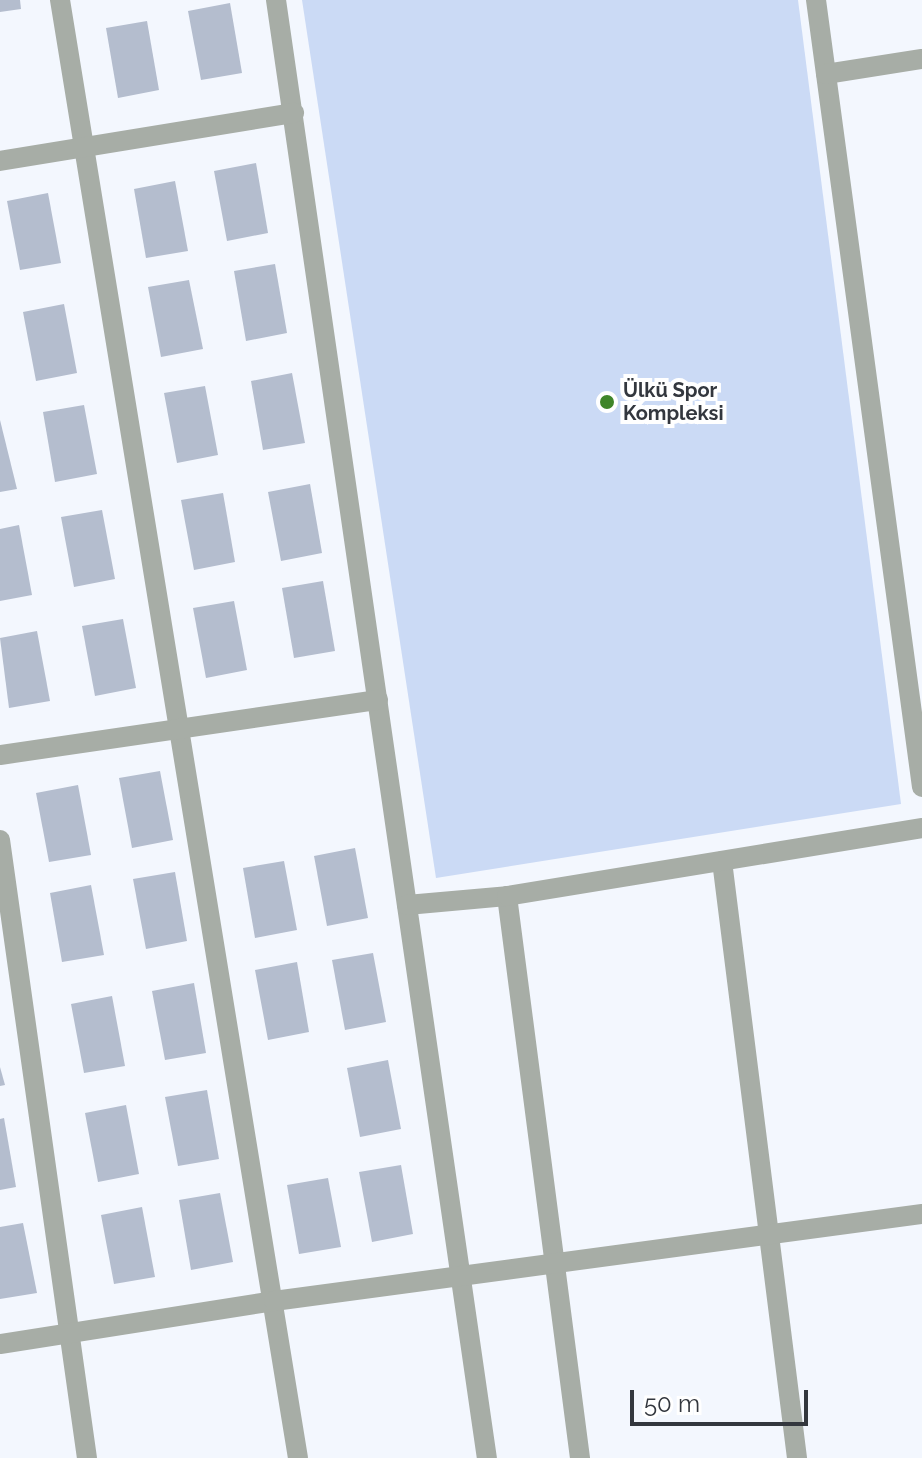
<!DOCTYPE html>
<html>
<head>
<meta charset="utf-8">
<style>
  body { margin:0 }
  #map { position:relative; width:922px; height:1458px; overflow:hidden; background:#f3f7fe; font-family:Raleway,sans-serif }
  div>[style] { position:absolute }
  .green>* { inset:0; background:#cbdaf5 }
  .building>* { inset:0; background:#b4bdce }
  .minor>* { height:20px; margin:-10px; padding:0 10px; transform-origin:10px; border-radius:10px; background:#a7ada6 }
  .dots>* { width:22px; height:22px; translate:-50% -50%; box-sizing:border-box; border:4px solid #fff; border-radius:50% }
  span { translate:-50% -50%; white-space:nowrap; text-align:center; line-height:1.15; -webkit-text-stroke:8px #fff; paint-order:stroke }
  .poi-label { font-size:20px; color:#33373e; font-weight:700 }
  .left { translate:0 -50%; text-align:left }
  .scale { position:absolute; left:630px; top:1390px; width:178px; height:36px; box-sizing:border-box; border:4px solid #33373e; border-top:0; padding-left:10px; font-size:24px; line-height:28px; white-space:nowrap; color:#33373e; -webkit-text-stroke:6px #fff; paint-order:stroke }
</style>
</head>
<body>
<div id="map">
  <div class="green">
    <i style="clip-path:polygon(302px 0,798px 0,901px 804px,436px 878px)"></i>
  </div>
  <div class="building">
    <i style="clip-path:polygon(0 0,20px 0,21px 9px,0 12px)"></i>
    <i style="clip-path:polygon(230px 3px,242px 73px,201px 80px,188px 11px)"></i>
    <i style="clip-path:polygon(147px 21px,159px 90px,118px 98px,106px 28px)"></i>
    <i style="clip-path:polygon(256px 163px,268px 233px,227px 241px,214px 171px)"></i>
    <i style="clip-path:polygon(175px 181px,188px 251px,146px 258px,134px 189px)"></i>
    <i style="clip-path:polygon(48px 193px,61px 263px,20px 270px,7px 201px)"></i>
    <i style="clip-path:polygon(275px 264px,287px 333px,246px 341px,234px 271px)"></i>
    <i style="clip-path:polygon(189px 280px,203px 349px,161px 357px,148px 287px)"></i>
    <i style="clip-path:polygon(64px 304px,77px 373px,36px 381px,23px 312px)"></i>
    <i style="clip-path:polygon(292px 373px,305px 443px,263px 450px,251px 381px)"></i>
    <i style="clip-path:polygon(205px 386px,218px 455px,177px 463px,164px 393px)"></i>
    <i style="clip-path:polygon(84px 405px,97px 474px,55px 482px,43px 412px)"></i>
    <i style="clip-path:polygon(0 420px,17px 489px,0 492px)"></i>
    <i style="clip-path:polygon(310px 484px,322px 553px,281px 561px,268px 492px)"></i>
    <i style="clip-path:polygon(223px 493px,235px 562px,194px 570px,181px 500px)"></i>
    <i style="clip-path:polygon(102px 510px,115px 579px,74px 587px,61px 517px)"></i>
    <i style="clip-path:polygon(19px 525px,32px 595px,0 601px,0 529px)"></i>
    <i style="clip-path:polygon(323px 581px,335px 651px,294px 658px,282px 588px)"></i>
    <i style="clip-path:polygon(234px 601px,247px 670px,206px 678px,193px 608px)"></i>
    <i style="clip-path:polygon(123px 619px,136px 688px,95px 696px,82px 626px)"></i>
    <i style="clip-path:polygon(37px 631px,50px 701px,9px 708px,0 638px)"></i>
    <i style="clip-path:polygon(160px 771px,173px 840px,132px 848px,119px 778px)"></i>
    <i style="clip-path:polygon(78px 785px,91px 855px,49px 862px,36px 793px)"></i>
    <i style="clip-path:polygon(355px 848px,368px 918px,327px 926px,314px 856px)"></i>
    <i style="clip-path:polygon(284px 861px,297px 930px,255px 938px,243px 868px)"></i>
    <i style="clip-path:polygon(175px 872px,187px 941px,146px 949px,133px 879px)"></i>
    <i style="clip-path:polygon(91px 885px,104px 955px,62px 962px,50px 893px)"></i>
    <i style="clip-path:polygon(373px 953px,386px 1022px,345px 1030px,332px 960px)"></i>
    <i style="clip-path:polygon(297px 962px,309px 1032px,268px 1040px,255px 970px)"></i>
    <i style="clip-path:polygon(194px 983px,206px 1053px,165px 1060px,152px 991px)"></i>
    <i style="clip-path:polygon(112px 996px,125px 1066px,84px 1073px,71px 1004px)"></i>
    <i style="clip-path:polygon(388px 1060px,401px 1129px,360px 1137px,347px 1068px)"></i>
    <i style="clip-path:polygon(0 1067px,5px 1085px,0 1086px)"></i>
    <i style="clip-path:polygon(207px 1090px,219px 1159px,178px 1166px,165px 1097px)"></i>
    <i style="clip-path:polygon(126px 1105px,139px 1174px,98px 1182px,85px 1113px)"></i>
    <i style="clip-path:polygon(4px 1118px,16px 1187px,0 1190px,0 1119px)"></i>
    <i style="clip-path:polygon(401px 1165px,413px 1234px,372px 1242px,359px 1172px)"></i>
    <i style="clip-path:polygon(328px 1178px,341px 1247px,299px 1254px,287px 1185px)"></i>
    <i style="clip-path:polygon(220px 1193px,233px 1262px,191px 1270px,179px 1200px)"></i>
    <i style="clip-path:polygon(142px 1207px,155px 1277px,114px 1284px,101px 1215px)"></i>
    <i style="clip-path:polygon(23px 1223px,37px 1293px,0 1299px,0 1227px)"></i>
  </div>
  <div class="minor">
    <i style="left:60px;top:0;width:1477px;rotate:80.73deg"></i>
    <i style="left:276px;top:0;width:1473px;rotate:81.77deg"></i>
    <i style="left:816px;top:0;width:794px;rotate:82.33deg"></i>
    <i style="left:826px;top:74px;width:97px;rotate:-8.9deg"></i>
    <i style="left:0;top:161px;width:298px;rotate:-9.3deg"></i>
    <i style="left:0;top:755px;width:382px;rotate:-8.3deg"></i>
    <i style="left:0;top:840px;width:624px;rotate:81.99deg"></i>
    <i style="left:722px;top:861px;width:602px;rotate:82.84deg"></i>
    <i style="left:507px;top:896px;width:567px;rotate:82.6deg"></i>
    <i style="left:407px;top:905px;width:100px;rotate:-5.1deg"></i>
    <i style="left:507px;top:896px;width:421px;rotate:-9.3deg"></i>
    <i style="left:0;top:1344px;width:277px;rotate:-8.9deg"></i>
    <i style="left:274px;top:1301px;width:654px;rotate:-7.65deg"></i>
  </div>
  <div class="dots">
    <i style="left:607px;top:402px;background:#3f852a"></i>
  </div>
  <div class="poi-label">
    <span class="left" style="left:623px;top:402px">Ülkü Spor<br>Kompleksi</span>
  </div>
  <div class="scale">50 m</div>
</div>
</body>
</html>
